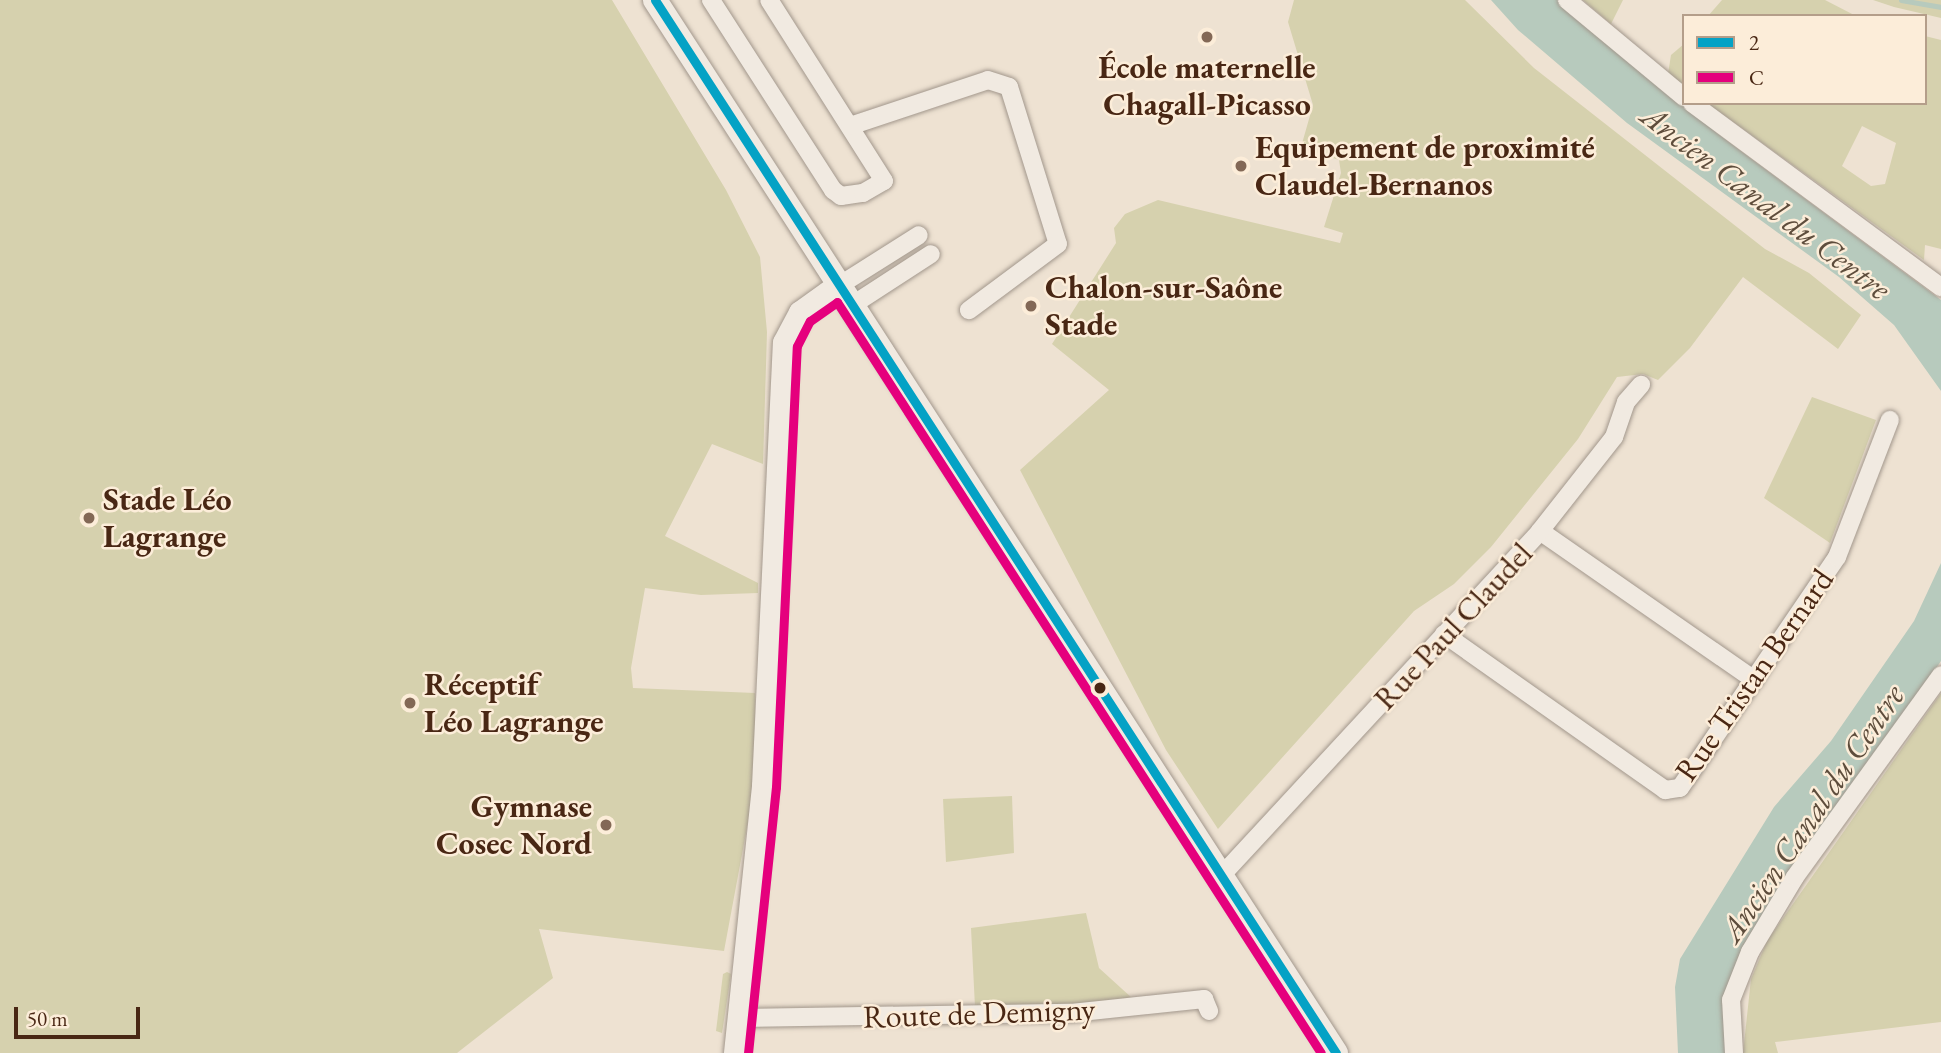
<!DOCTYPE html>
<html>
<head>
<meta charset="utf-8">
<style>
  body { margin:0 }
  #map { position:relative; width:1941px; height:1053px; overflow:hidden; background:#eee2d2; font-family:"EB Garamond",serif }
  div>[style] { position:absolute }
  .green>* { inset:0; background:#d6d1ae }
  .water>* { inset:0; background:#b7cabd }
  .stream>* { height:5px; margin:-2.5px; padding:0 2.5px; transform-origin:2.5px; border-radius:2.5px; background:#b7cabd }
  .roads { filter:drop-shadow(0 0 2px #a2978c) drop-shadow(0 0 2px #a2978c) }
  .minor>* { height:18px; margin:-9px; padding:0 9px; transform-origin:9px; border-radius:9px; background:#f1eae1 }
  .secondary>* { height:24px; margin:-12px; padding:0 12px; transform-origin:12px; border-radius:12px; background:#f1eae1 }
  .bus-1>* { height:9px; margin:-4.5px; padding:0 4.5px; transform-origin:4.5px; border-radius:4.5px; background:#04a2c5 }
  .bus-2>* { height:9px; margin:-4.5px; padding:0 4.5px; transform-origin:4.5px; border-radius:4.5px; background:#e5007d }
  .dots>* { width:19px; height:19px; translate:-50% -50%; box-sizing:border-box; border:4px solid #fcedd9; border-radius:50% }
  span { translate:-50% -50%; white-space:nowrap; text-align:center; line-height:1.15; -webkit-text-stroke:5px #fcedd9; paint-order:stroke }
  .poi-label { font-size:32px; color:#492714; font-weight:700 }
  .left { translate:0 -50%; text-align:left }
  .right { translate:-100% -50%; text-align:right }
  .street-label { font-size:32px; color:#492714 }
  .water-label { font-size:33px; color:#5e4d3c; font-style:italic }
  .legend { position:absolute; left:1682px; top:14px; width:245px; height:91px; box-sizing:border-box; background:#fcedd9; border:2px solid #b49e8a; margin:0; padding:9px 12px; list-style:none; font-size:21px; color:#492714 }
  .legend li { display:flex; align-items:center; gap:14px; height:35px }
  .legend b { width:35px; border:2px solid #b49e8a }
  .scale { position:absolute; left:14px; top:1007px; width:126px; height:32px; box-sizing:border-box; border:4px solid #492714; border-top:0; padding-left:9px; font-size:21px; line-height:24px; white-space:nowrap; color:#492714; -webkit-text-stroke:5px #fcedd9; paint-order:stroke }
</style>
</head>
<body>
<div id="map">
  <div class="green">
    <i style="clip-path:polygon(0 0,612px 0,726px 190px,760px 257px,767px 332px,763px 464px,712px 444px,665px 536px,758px 583px,758px 593px,701px 595px,645px 588px,631px 668px,633px 688px,755px 693px,756px 779px,724px 951px,539px 929px,553px 978px,457px 1053px,0 1053px)"></i>
    <i style="clip-path:polygon(1294px 0,1465px 0,1534px 68px,1765px 249px,1809px 273px,1861px 315px,1838px 349px,1743px 277px,1690px 348px,1658px 380px,1643px 374px,1617px 377px,1578px 439px,1491px 547px,1454px 584px,1414px 611px,1218px 829px,1166px 750px,1020px 470px,1109px 390px,1052px 344px,1116px 243px,1114px 228px,1125px 214px,1158px 200px,1340px 243px,1343px 233px,1324px 227px,1341px 173px,1339px 160px,1301px 147px,1313px 105px,1288px 22px)"></i>
    <i style="clip-path:polygon(1583px 0,1623px 0,1611px 24px)"></i>
    <i style="clip-path:polygon(1722px 0,1825px 0,1856px 16px,1708px 16px)"></i>
    <i style="clip-path:polygon(1873px 0,1941px 0,1941px 18px,1894px 7px)"></i>
    <i style="clip-path:polygon(evenodd,1925px 36px,1941px 40px,1941px 249px,1925px 245px,1924px 260px,1707px 103px,1925px 103px,1925px 36px,1862px 126px,1896px 143px,1885px 184px,1871px 186px,1842px 166px,1862px 126px)"></i>
    <i style="clip-path:polygon(1684px 44px,1684px 86px,1668px 74px,1671px 55px)"></i>
    <i style="clip-path:polygon(1812px 397px,1876px 420px,1830px 543px,1764px 498px)"></i>
    <i style="clip-path:polygon(1941px 693px,1941px 1022px,1775px 1042px,1778px 1053px,1743px 1053px,1751px 979px,1767px 941px)"></i>
    <i style="clip-path:polygon(1012px 796px,1014px 853px,946px 862px,943px 799px)"></i>
    <i style="clip-path:polygon(1086px 913px,1099px 968px,1132px 998px,1065px 1006px,975px 1007px,971px 928px)"></i>
    <i style="clip-path:polygon(727px 972px,731px 974px,722px 1033px,716px 1031px,723px 974px)"></i>
  </div>
  <div class="water">
    <i style="clip-path:polygon(1491px 0,1559px 0,1718px 134px,1941px 300px,1941px 391px,1894px 325px,1839px 277px,1627px 123px,1518px 30px)"></i>
    <i style="clip-path:polygon(1941px 563px,1941px 661px,1733px 971px,1724px 1023px,1726px 1053px,1678px 1053px,1675px 987px,1680px 959px,1774px 807px,1831px 741px,1914px 621px)"></i>
  </div>
  <div class="stream">
    <i style="left:1901px;top:0;width:41px;rotate:9.9deg"></i>
  </div>
  <div class="roads">
    <div class="minor">
      <i style="left:711px;top:0;width:226px;rotate:57.3deg"></i>
      <i style="left:833px;top:190px;width:10px;rotate:37deg"></i>
      <i style="left:841px;top:196px;width:22px;rotate:-8deg"></i>
      <i style="left:863px;top:193px;width:24px;rotate:-30deg"></i>
      <i style="left:884px;top:181px;width:214px;rotate:-122.4deg"></i>
      <i style="left:1567px;top:0;width:152px;rotate:39.7deg"></i>
      <i style="left:1692px;top:103px;width:310px;rotate:36.5deg"></i>
      <i style="left:850px;top:126px;width:145px;rotate:-18.4deg"></i>
      <i style="left:988px;top:80px;width:22px;rotate:18deg"></i>
      <i style="left:1009px;top:87px;width:164px;rotate:72.7deg"></i>
      <i style="left:1058px;top:244px;width:111px;rotate:143.4deg"></i>
      <i style="left:840px;top:285px;width:93px;rotate:-32.3deg"></i>
      <i style="left:851px;top:306px;width:95px;rotate:-33deg"></i>
      <i style="left:1540px;top:531px;width:261px;rotate:34.8deg"></i>
      <i style="left:1444px;top:634px;width:271px;rotate:35.2deg"></i>
      <i style="left:1665px;top:790px;width:15px;rotate:-8deg"></i>
      <i style="left:1680px;top:788px;width:279px;rotate:-55.8deg"></i>
      <i style="left:1837px;top:557px;width:147px;rotate:-68.9deg"></i>
      <i style="left:1221px;top:876px;width:470px;rotate:-47.2deg"></i>
      <i style="left:1540px;top:531px;width:120px;rotate:-51.8deg"></i>
      <i style="left:1614px;top:437px;width:37px;rotate:-71deg"></i>
      <i style="left:1626px;top:402px;width:23px;rotate:-49deg"></i>
      <i style="left:741px;top:1018px;width:330px;rotate:-0.9deg"></i>
      <i style="left:1071px;top:1013px;width:134px;rotate:-6deg"></i>
      <i style="left:1204px;top:999px;width:13px;rotate:67deg"></i>
      <i style="left:1734px;top:1053px;width:53px;rotate:-93.2deg"></i>
      <i style="left:1731px;top:1000px;width:52px;rotate:-68.4deg"></i>
      <i style="left:1750px;top:952px;width:87px;rotate:-59deg"></i>
      <i style="left:1795px;top:877px;width:249px;rotate:-54.1deg"></i>
    </div>
    <div class="secondary">
      <i style="left:655px;top:0;width:1254px;rotate:57.11deg"></i>
      <i style="left:736px;top:1053px;width:268px;rotate:-84deg"></i>
      <i style="left:764px;top:786px;width:443px;rotate:-87.3deg"></i>
      <i style="left:785px;top:343px;width:34px;rotate:-62deg"></i>
      <i style="left:801px;top:313px;width:48px;rotate:-35.7deg"></i>
    </div>
  </div>
  <div class="bus-1">
    <i style="left:655px;top:0;width:1254px;rotate:57.11deg"></i>
  </div>
  <div class="bus-2">
    <i style="left:748px;top:1053px;width:267px;rotate:-84deg"></i>
    <i style="left:776px;top:787px;width:441px;rotate:-87.3deg"></i>
    <i style="left:797px;top:346px;width:28px;rotate:-63deg"></i>
    <i style="left:810px;top:321px;width:33px;rotate:-35deg"></i>
    <i style="left:837px;top:302px;width:893px;rotate:57.2deg"></i>
  </div>
  <div class="dots">
    <i style="left:1207px;top:37px;background:#836856"></i>
    <i style="left:1241px;top:166px;background:#836856"></i>
    <i style="left:1031px;top:306px;background:#836856"></i>
    <i style="left:89px;top:518px;background:#836856"></i>
    <i style="left:1100px;top:688px;background:#492714"></i>
    <i style="left:410px;top:703px;background:#836856"></i>
    <i style="left:606px;top:825px;background:#836856"></i>
  </div>
  <div class="poi-label">
    <span style="left:1207px;top:86px">École maternelle<br>Chagall-Picasso</span>
    <span class="left" style="left:1255px;top:166px">Equipement de proximité<br>Claudel-Bernanos</span>
    <span class="left" style="left:1045px;top:306px">Chalon-sur-Saône<br>Stade</span>
    <span class="left" style="left:103px;top:518px">Stade Léo<br>Lagrange</span>
    <span class="left" style="left:424px;top:703px">Réceptif<br>Léo Lagrange</span>
    <span class="right" style="left:592px;top:825px">Gymnase<br>Cosec Nord</span>
  </div>
  <div class="street-label">
    <span style="left:1453px;top:626px;rotate:-47deg">Rue Paul Claudel</span>
    <span style="left:1754px;top:675px;rotate:-55deg">Rue Tristan Bernard</span>
    <span style="left:979px;top:1013px;rotate:-2deg">Route de Demigny</span>
  </div>
  <div class="water-label">
    <span style="left:1766px;top:202px;rotate:37deg">Ancien Canal du Centre</span>
    <span style="left:1812px;top:813px;rotate:-56deg">Ancien Canal du Centre</span>
  </div>
  <ul class="legend">
  <li><b style="height:9px;background:#04a2c5"></b>2</li>
  <li><b style="height:9px;background:#e5007d"></b>C</li>
  </ul>
  <div class="scale">50 m</div>
</div>
</body>
</html>
